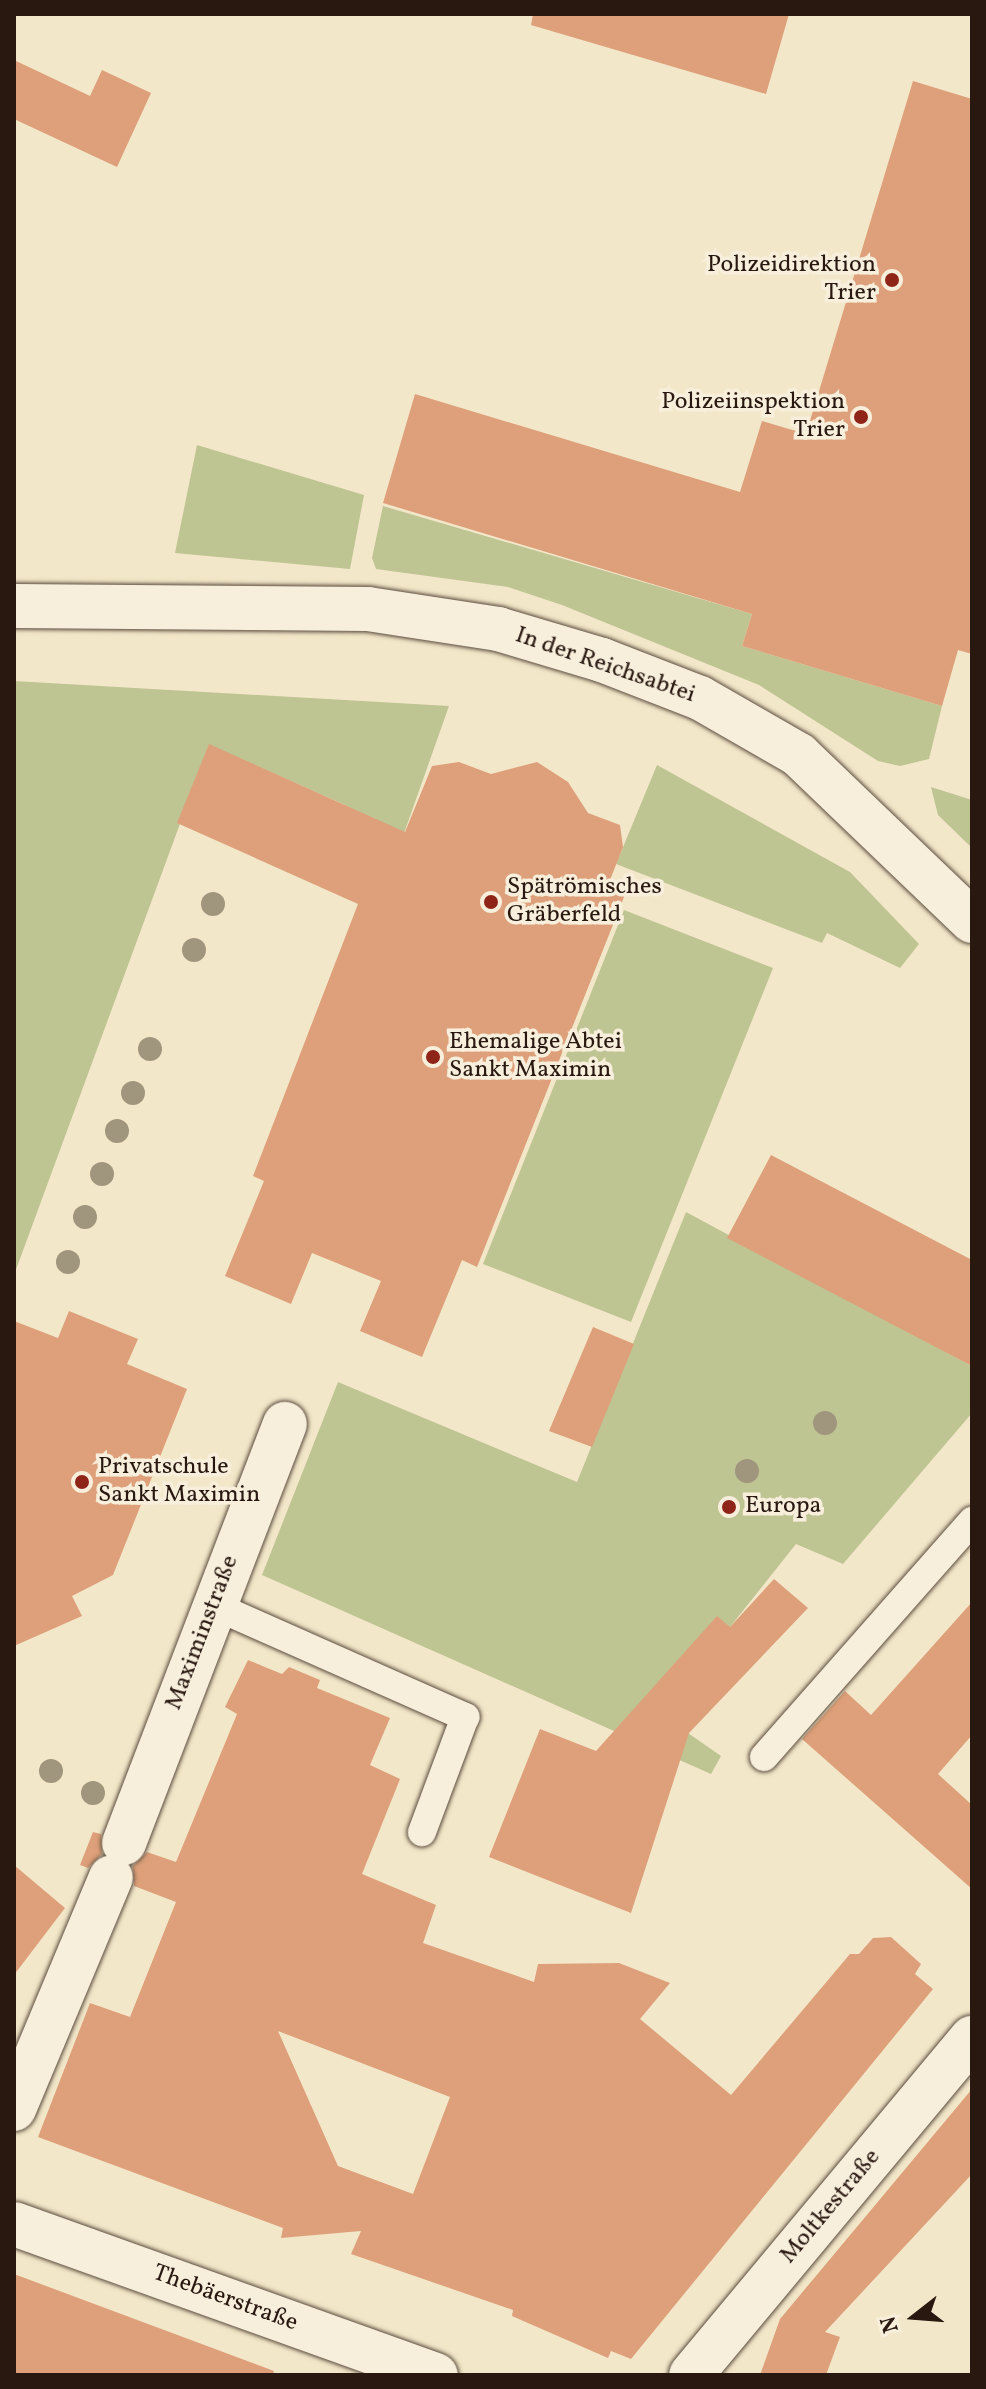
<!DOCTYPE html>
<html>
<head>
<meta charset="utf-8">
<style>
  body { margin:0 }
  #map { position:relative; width:986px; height:2389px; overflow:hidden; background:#f3e7c9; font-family:Vollkorn,serif }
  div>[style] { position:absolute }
  .green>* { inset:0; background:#bfc493 }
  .building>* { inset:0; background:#dda07a }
  .roads { filter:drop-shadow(0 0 2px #5b4c3e) drop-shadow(0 0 2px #5b4c3e) }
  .service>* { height:28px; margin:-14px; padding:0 14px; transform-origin:14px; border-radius:14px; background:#f7efdc }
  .minor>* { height:44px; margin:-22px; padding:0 22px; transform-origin:22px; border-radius:22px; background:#f7efdc }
  .secondary>* { height:44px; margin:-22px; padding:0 22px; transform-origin:22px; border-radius:22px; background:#f7efdc }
  .trees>* { width:24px; height:24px; margin:-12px; border-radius:50%; background:#a0967d }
  .dots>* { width:22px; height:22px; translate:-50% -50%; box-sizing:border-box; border:4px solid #f7efdc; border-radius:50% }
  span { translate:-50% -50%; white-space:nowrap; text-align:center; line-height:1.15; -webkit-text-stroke:7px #f7efdc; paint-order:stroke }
  .poi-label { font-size:24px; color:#281810 }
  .right { translate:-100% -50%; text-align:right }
  .left { translate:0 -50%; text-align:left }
  .street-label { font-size:24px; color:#281810 }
  .frame { position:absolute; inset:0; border:16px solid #281810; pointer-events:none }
  .north { position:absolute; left:874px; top:2277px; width:80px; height:80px; -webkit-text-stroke:6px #f7efdc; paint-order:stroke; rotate:253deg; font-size:22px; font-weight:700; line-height:32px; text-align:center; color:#281810 }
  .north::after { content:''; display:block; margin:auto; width:28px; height:36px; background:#281810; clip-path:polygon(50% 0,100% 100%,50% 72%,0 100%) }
</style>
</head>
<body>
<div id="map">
  <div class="green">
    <i style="clip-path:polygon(197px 445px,364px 495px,350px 569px,175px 553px)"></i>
    <i style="clip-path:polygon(383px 506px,752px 614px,742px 646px,942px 706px,929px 759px,900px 766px,878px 761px,759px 685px,562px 605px,508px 587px,376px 569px,372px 558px)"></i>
    <i style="clip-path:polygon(14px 681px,449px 706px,402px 839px,343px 804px,209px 745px,14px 1275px)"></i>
    <i style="clip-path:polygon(657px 765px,850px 872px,919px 944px,900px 968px,827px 933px,822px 943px,616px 864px)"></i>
    <i style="clip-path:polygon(931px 787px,972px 800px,972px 848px,938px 815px)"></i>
    <i style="clip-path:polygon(624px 910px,773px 968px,631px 1322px,483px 1264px)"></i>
    <i style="clip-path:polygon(686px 1212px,972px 1366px,972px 1413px,843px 1564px,796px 1544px,730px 1627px,642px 1701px,721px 1756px,711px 1774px,262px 1575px,338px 1382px,577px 1482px)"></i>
  </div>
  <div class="building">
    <i style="clip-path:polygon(533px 14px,789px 14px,766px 94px,531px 25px)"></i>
    <i style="clip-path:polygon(14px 60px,90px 96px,102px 70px,151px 93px,117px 167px,14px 119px)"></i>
    <i style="clip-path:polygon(913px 81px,972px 99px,972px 654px,958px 650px,942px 706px,742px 646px,752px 614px,383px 503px,415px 394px,740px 492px,762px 421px,806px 434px)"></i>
    <i style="clip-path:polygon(209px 744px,405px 832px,432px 766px,459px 762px,491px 774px,537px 762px,568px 782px,588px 813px,620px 825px,623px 847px,610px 880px,628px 887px,477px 1267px,462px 1260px,422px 1357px,360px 1331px,381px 1281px,312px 1253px,291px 1304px,225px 1276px,264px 1181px,253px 1176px,358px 904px,177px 823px)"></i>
    <i style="clip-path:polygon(771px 1155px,972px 1260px,972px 1366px,727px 1238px)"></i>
    <i style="clip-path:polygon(69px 1311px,138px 1339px,127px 1364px,187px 1389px,113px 1575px,72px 1596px,82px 1616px,14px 1646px,14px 1321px,58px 1338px)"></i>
    <i style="clip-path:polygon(593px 1327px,634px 1344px,592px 1447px,549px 1431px)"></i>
    <i style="clip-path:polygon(774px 1579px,808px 1608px,689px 1733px,631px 1913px,489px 1857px,540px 1729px,596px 1751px,717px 1616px,730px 1627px)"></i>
    <i style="clip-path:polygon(972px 1602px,972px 1735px,938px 1774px,972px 1805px,972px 1889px,802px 1739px,845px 1691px,871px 1715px)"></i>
    <i style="clip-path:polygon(evenodd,248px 1660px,282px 1674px,289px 1667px,320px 1680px,317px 1688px,390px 1718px,370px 1765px,400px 1779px,362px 1874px,436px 1905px,423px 1943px,534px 1982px,538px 1964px,619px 1963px,670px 1983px,640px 2019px,731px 2095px,850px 1954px,859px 1954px,873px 1938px,891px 1937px,921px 1964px,915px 1974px,933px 1989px,631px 2359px,611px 2351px,608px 2358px,512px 2316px,513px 2310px,351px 2254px,361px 2231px,281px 2238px,283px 2228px,38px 2137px,90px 2003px,130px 2017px,176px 1902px,134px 1886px,133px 1866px,147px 1852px,176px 1862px,237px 1714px,225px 1707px,248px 1660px,278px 2031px,450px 2097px,413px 2194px,338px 2166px,278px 2031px)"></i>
    <i style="clip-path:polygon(93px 1832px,101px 1834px,102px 1854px,88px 1868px,80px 1865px)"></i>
    <i style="clip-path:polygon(14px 1865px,65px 1908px,14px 1975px)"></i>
    <i style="clip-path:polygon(972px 2089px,972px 2174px,825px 2332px,840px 2337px,826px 2375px,760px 2375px,780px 2319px)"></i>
    <i style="clip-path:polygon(14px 2274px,274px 2371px,273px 2375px,14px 2375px)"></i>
  </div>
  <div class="roads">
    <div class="service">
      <i style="left:215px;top:1606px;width:274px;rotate:23.9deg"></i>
      <i style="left:465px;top:1717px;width:123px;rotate:110.5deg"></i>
      <i style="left:764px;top:1757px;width:315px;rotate:-48.6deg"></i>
    </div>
    <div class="minor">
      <i style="left:124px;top:1843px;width:449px;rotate:-69deg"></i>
      <i style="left:14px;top:2109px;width:251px;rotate:-67.3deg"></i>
      <i style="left:14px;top:2224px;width:448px;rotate:19.7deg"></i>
      <i style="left:691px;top:2375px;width:439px;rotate:-50.2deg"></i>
    </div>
    <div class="secondary">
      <i style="left:14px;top:606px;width:354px;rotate:0.5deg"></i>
      <i style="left:368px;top:609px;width:132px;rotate:8.7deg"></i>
      <i style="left:498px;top:629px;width:109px;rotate:16.6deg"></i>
      <i style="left:602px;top:660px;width:105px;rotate:21.2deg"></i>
      <i style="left:700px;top:698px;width:114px;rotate:29.9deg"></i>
      <i style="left:799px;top:755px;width:240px;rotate:43.8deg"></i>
    </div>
  </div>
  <div class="trees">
    <i style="left:213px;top:904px"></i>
    <i style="left:194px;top:950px"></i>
    <i style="left:150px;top:1049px"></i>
    <i style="left:133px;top:1093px"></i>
    <i style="left:117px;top:1131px"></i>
    <i style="left:102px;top:1174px"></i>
    <i style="left:85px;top:1217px"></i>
    <i style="left:68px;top:1262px"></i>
    <i style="left:825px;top:1423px"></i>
    <i style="left:747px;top:1471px"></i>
    <i style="left:51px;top:1771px"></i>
    <i style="left:93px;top:1793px"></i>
  </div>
  <div class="dots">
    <i style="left:892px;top:280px;background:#8f2418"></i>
    <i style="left:861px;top:417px;background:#8f2418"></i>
    <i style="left:491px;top:902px;background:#8f2418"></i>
    <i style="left:433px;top:1057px;background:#8f2418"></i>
    <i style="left:82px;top:1482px;background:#8f2418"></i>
    <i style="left:729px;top:1507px;background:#8f2418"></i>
  </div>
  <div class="poi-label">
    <span class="right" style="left:876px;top:280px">Polizeidirektion<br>Trier</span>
    <span class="right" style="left:845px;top:417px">Polizeiinspektion<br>Trier</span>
    <span class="left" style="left:507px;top:902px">Spätrömisches<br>Gräberfeld</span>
    <span class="left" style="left:449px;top:1057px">Ehemalige Abtei<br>Sankt Maximin</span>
    <span class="left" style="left:98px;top:1482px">Privatschule<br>Sankt Maximin</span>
    <span class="left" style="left:745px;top:1507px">Europa</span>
  </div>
  <div class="street-label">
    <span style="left:605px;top:666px;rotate:19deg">In der Reichsabtei</span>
    <span style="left:203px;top:1633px;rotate:-69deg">Maximinstraße</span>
    <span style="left:831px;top:2207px;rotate:-50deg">Moltkestraße</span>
    <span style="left:225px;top:2299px;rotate:20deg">Thebäerstraße</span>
  </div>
  <div class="frame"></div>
  <div class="north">N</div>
</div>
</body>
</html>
